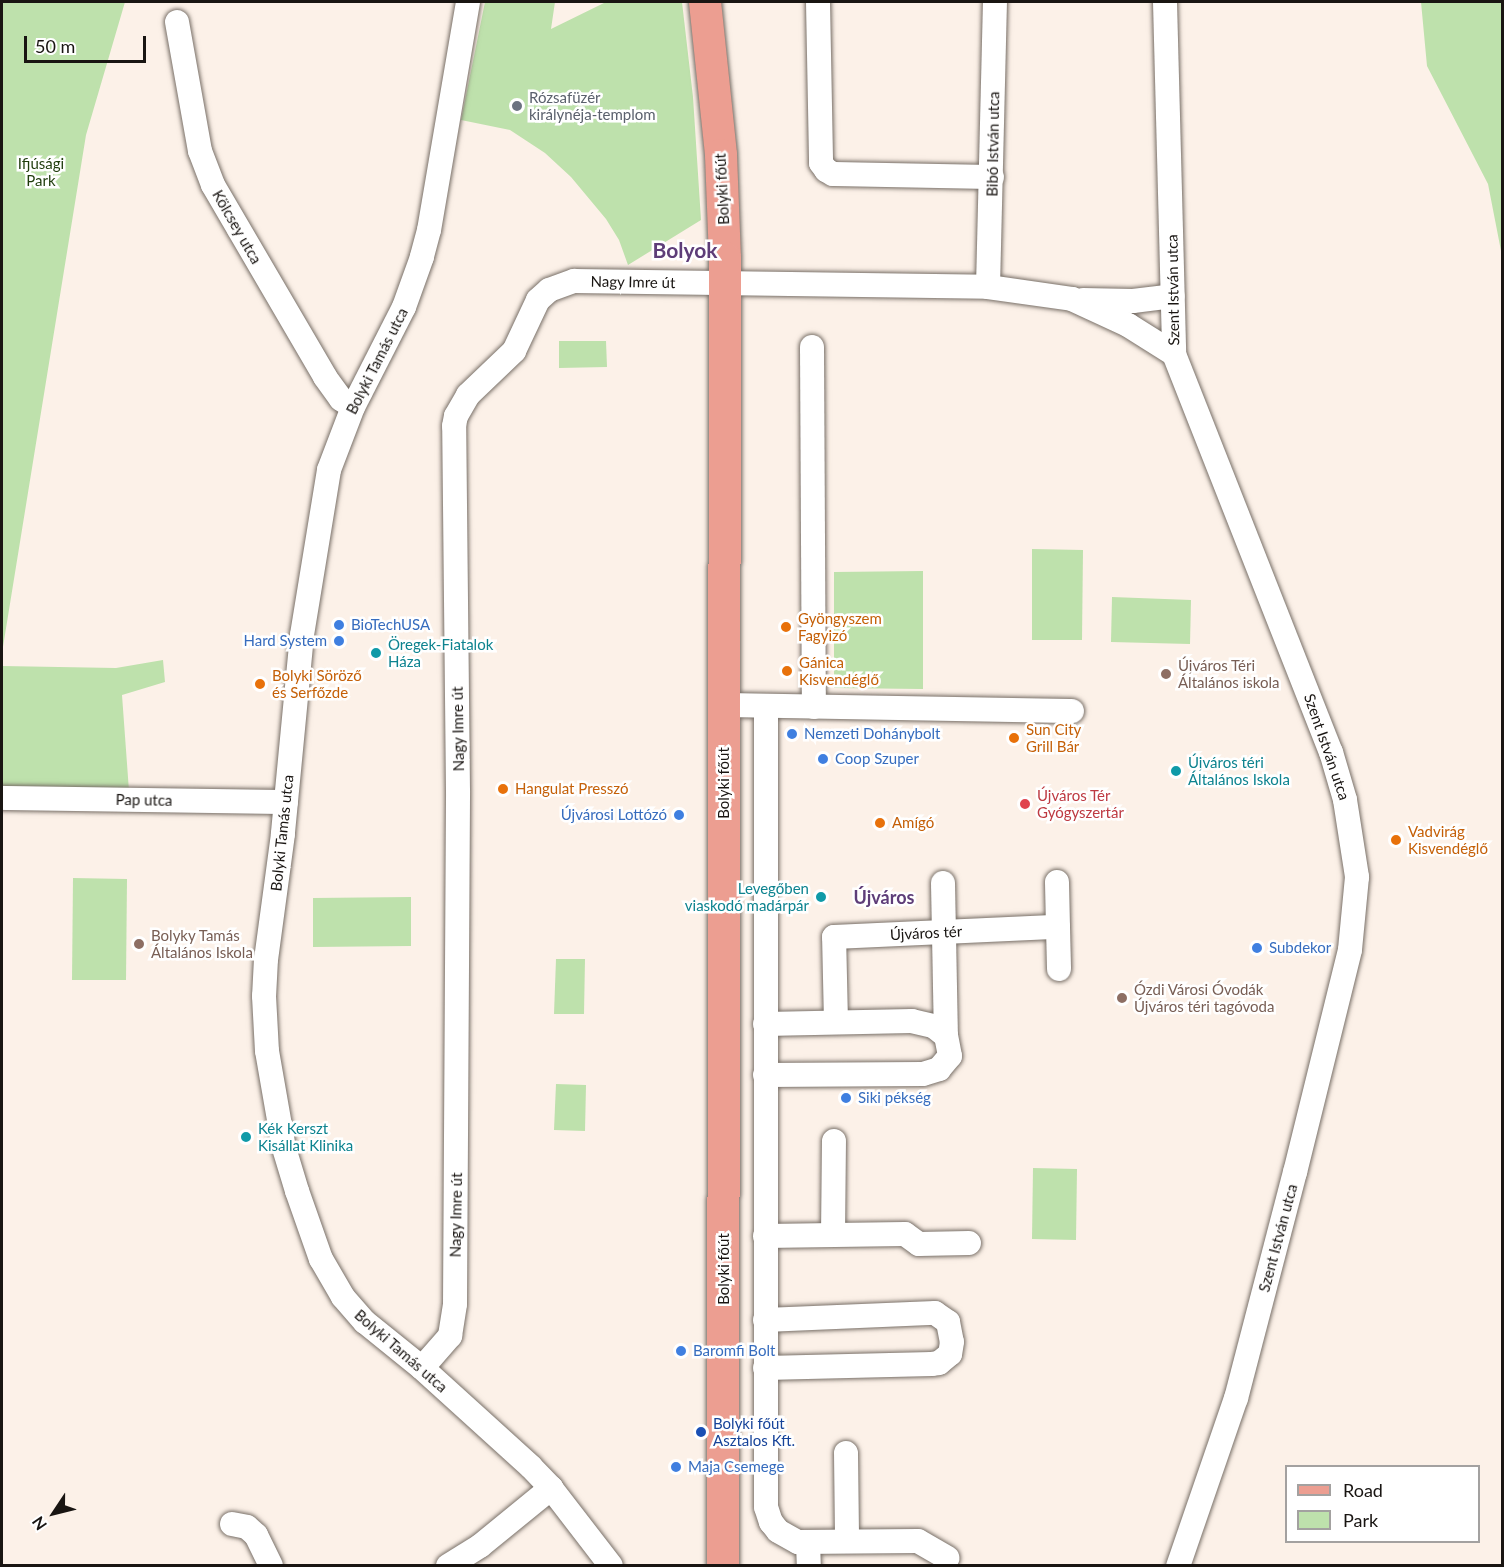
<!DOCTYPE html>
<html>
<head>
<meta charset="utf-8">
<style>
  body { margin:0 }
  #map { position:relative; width:1504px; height:1567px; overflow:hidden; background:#fcf1e8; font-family:Lato,sans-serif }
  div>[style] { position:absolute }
  .green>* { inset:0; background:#bee1ac }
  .roads { filter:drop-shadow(0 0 2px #786f67) drop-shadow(0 0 2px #786f67) }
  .minor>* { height:24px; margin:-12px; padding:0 12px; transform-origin:12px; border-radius:12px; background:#fff }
  .major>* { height:32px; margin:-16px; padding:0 16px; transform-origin:16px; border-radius:16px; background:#ec9e91 }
  .dots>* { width:16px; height:16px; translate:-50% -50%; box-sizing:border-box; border:3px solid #fff; border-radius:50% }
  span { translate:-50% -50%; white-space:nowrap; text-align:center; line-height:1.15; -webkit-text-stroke:5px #fff; paint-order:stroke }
  .worship-label { font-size:15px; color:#5b616d }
  .left { translate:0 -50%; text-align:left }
  .street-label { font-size:15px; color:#191512 }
  .park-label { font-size:15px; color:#1f3c0c }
  .food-label { font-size:15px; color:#c56008 }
  .shop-label { font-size:15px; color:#366cbe }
  .right { translate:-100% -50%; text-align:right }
  .culture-label { font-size:15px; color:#0d838f }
  .education-label { font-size:15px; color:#785e54 }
  .health-label { font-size:15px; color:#be3a42 }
  .transit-label { font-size:15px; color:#164399 }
  .quarter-label { font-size:18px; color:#5e3d78; font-weight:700 }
  .district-label { font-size:21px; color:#5e3d78; font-weight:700 }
  .frame { position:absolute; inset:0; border:3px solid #191512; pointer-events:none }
  .legend { position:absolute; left:1285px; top:1465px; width:195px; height:78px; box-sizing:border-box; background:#fff; border:2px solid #a3a1a0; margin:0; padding:8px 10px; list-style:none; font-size:18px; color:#191512 }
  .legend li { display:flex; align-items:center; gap:12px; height:30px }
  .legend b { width:30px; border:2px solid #a3a1a0 }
  .north { position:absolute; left:24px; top:1483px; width:60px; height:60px; -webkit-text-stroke:4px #fff; paint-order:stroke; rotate:235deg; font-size:16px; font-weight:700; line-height:24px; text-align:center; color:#191512 }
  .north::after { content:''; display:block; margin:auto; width:21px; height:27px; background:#191512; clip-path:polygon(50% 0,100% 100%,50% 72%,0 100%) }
  .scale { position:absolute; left:24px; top:36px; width:122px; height:27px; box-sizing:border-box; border:3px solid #191512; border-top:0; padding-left:8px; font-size:18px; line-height:21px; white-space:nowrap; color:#191512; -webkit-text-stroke:4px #fff; paint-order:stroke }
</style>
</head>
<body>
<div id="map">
  <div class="green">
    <i style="clip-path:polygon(2px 2px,125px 2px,86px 135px,2px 653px)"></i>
    <i style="clip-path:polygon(485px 2px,555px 2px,551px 29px,606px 2px,682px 2px,693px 97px,701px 220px,628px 265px,619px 240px,606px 219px,571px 177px,545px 153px,510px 130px,461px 120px)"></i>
    <i style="clip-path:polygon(1421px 2px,1502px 2px,1502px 256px,1488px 184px,1427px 66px)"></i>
    <i style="clip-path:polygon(559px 341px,606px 341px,607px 367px,559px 368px)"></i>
    <i style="clip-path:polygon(1032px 549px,1083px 550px,1082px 640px,1032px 640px)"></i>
    <i style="clip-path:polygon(923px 571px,923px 689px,834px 688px,834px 572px)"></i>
    <i style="clip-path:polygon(1112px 597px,1191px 600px,1190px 644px,1111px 642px)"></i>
    <i style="clip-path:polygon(163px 660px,165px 682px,122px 695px,129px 791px,2px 788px,2px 666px,116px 668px)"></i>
    <i style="clip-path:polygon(73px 878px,127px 879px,126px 980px,72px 980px)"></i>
    <i style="clip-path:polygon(411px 897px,411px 946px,313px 947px,313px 898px)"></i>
    <i style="clip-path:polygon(556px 959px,585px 959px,584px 1014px,554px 1014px)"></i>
    <i style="clip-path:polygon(556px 1084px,586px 1085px,585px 1131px,554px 1130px)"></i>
    <i style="clip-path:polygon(1033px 1168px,1077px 1169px,1076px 1240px,1032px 1239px)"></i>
  </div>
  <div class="roads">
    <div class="minor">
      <i style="left:468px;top:2px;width:231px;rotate:99.7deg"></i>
      <i style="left:429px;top:230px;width:28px;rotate:105deg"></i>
      <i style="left:422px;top:257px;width:53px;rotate:109.8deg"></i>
      <i style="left:404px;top:307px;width:112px;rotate:117deg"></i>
      <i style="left:353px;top:407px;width:67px;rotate:110.9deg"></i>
      <i style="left:329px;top:470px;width:167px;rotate:99.3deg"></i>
      <i style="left:302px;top:635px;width:200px;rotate:95.5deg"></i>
      <i style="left:283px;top:834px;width:126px;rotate:97.7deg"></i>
      <i style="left:266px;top:959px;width:37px;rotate:93deg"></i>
      <i style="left:264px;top:996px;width:55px;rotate:86.9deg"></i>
      <i style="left:267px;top:1051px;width:98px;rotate:80.1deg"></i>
      <i style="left:284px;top:1148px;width:45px;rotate:73.2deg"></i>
      <i style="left:297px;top:1191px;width:72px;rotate:70.6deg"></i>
      <i style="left:321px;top:1259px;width:44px;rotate:59.9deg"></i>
      <i style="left:343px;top:1297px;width:33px;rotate:49deg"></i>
      <i style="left:365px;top:1322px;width:73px;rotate:38.9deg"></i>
      <i style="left:422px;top:1368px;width:147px;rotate:42.2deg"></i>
      <i style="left:531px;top:1467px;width:29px;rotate:46deg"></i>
      <i style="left:551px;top:1488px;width:98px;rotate:52.4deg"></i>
      <i style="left:818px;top:2px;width:161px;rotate:88.9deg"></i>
      <i style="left:821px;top:163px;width:9px;rotate:54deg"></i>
      <i style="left:826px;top:170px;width:8px;rotate:30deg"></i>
      <i style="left:833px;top:174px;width:159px;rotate:1.1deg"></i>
      <i style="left:1165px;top:2px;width:352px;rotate:88.5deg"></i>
      <i style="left:1174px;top:354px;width:428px;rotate:68.5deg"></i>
      <i style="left:1331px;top:752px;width:50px;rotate:73.7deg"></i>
      <i style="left:1345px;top:800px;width:78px;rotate:81.1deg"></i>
      <i style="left:1357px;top:877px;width:73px;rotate:95.5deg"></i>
      <i style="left:1350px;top:950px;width:229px;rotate:103.9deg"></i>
      <i style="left:1295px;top:1172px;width:234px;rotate:104.6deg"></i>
      <i style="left:1236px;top:1398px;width:178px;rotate:109deg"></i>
      <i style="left:177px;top:22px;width:131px;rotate:79.9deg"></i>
      <i style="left:200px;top:151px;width:36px;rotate:69deg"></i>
      <i style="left:213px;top:185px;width:222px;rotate:59.7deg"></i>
      <i style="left:325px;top:377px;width:27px;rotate:54deg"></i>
      <i style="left:341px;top:399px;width:14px;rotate:34deg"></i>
      <i style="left:988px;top:287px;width:285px;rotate:-88.6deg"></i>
      <i style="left:1083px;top:300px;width:50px;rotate:1.1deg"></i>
      <i style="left:1133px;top:301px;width:40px;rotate:-7.1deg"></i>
      <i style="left:812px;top:347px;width:360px;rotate:89.7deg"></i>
      <i style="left:724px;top:705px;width:348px;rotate:1deg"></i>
      <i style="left:766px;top:706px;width:801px;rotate:90deg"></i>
      <i style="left:766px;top:1507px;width:16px;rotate:72deg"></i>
      <i style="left:771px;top:1522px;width:11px;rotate:52deg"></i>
      <i style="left:778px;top:1531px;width:23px;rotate:29deg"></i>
      <i style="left:798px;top:1542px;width:120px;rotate:-0.5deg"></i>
      <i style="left:918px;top:1541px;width:34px;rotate:30deg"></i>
      <i style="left:2px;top:798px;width:284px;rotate:0.8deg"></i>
      <i style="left:943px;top:883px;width:153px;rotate:88.9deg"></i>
      <i style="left:1058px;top:927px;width:42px;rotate:88.6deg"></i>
      <i style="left:836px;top:1022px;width:85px;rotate:-91.3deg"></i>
      <i style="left:834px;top:937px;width:224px;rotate:-2.6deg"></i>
      <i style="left:1058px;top:927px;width:45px;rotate:-91.3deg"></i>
      <i style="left:765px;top:1075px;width:158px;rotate:-0.4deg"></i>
      <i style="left:923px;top:1074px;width:17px;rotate:-17deg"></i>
      <i style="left:939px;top:1069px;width:17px;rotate:-50deg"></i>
      <i style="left:950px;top:1056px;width:20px;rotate:-101deg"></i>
      <i style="left:946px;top:1036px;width:16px;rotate:-142deg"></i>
      <i style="left:933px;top:1026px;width:22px;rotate:-167deg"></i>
      <i style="left:912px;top:1021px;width:147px;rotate:178.8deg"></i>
      <i style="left:833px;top:1235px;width:94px;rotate:-89.4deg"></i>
      <i style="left:765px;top:1236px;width:140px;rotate:-0.8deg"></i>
      <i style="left:905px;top:1234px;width:17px;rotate:36deg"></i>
      <i style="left:919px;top:1244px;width:50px;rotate:-1.1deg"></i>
      <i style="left:765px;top:1320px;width:170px;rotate:-2.4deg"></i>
      <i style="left:935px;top:1313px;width:16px;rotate:35deg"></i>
      <i style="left:948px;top:1322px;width:20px;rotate:79deg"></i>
      <i style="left:952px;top:1342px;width:12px;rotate:99deg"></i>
      <i style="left:950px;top:1354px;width:14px;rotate:141deg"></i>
      <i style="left:939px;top:1363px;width:7px;rotate:172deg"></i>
      <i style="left:932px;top:1364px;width:167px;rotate:178.6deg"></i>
      <i style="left:422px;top:1368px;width:43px;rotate:-48.8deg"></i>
      <i style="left:450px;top:1336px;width:32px;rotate:-81deg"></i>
      <i style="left:455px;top:1304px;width:513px;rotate:-89.66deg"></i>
      <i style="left:458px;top:791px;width:365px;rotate:-90.6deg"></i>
      <i style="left:454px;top:426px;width:10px;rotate:-79deg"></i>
      <i style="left:456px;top:416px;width:24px;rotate:-60deg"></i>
      <i style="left:468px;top:395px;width:64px;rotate:-43.7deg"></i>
      <i style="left:514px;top:351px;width:56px;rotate:-64.8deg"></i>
      <i style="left:538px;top:300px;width:15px;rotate:-42deg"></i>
      <i style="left:549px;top:290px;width:27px;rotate:-20deg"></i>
      <i style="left:574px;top:281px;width:414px;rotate:0.8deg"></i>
      <i style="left:988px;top:287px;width:85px;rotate:8.1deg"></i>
      <i style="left:1072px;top:299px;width:62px;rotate:24.9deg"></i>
      <i style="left:1128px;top:325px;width:54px;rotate:32.2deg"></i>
      <i style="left:846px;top:1453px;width:88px;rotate:89.3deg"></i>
      <i style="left:232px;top:1524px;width:15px;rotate:11deg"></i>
      <i style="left:247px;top:1527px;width:12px;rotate:42deg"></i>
      <i style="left:256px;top:1535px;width:34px;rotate:64deg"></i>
      <i style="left:808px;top:1542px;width:24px;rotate:88deg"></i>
      <i style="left:448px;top:1566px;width:38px;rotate:-32deg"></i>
      <i style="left:480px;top:1546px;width:92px;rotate:-39.2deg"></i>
    </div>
    <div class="major">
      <i style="left:705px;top:2px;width:154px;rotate:84deg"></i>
      <i style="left:721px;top:155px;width:103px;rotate:87.8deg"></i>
      <i style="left:725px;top:258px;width:1308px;rotate:90.09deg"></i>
    </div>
  </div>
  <div class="dots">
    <i style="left:517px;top:106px;background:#6b7280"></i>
    <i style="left:339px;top:625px;background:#3f7fe0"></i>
    <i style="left:786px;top:627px;background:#e8710a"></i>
    <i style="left:339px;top:641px;background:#3f7fe0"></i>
    <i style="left:376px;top:653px;background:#0f9aa8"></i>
    <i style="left:787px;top:671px;background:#e8710a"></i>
    <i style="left:1166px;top:674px;background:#8d6e63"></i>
    <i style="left:260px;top:684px;background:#e8710a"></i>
    <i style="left:792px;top:734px;background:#3f7fe0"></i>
    <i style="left:1014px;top:738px;background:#e8710a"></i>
    <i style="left:823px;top:759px;background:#3f7fe0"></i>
    <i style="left:1176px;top:771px;background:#0f9aa8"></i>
    <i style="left:503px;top:789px;background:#e8710a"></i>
    <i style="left:1025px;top:804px;background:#e0444e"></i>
    <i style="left:679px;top:815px;background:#3f7fe0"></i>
    <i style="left:880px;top:823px;background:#e8710a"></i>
    <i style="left:1396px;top:840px;background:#e8710a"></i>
    <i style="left:821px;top:897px;background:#0f9aa8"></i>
    <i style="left:139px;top:944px;background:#8d6e63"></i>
    <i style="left:1257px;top:948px;background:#3f7fe0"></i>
    <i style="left:1122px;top:998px;background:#8d6e63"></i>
    <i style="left:846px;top:1098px;background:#3f7fe0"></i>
    <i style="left:246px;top:1137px;background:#0f9aa8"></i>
    <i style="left:681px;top:1351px;background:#3f7fe0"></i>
    <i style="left:701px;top:1432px;background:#1a4fb4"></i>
    <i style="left:676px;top:1467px;background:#3f7fe0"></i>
  </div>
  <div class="worship-label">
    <span class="left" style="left:529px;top:106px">Rózsafüzér<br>királynéja-templom</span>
  </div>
  <div class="street-label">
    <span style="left:993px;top:144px;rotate:-89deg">Bibó István utca</span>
    <span style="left:722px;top:189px;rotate:-93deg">Bolyki főút</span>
    <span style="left:237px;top:227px;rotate:60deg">Kölcsey utca</span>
    <span style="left:633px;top:282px;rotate:1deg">Nagy Imre út</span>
    <span style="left:1173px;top:290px;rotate:-91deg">Szent István utca</span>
    <span style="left:377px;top:361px;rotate:-63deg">Bolyki Tamás utca</span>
    <span style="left:458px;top:729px;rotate:-91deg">Nagy Imre út</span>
    <span style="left:1327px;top:747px;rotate:71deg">Szent István utca</span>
    <span style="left:724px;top:783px;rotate:-90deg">Bolyki főút</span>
    <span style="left:144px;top:800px;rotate:1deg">Pap utca</span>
    <span style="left:282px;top:833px;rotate:-84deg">Bolyki Tamás utca</span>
    <span style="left:926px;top:933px;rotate:-3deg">Újváros tér</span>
    <span style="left:456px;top:1215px;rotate:-89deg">Nagy Imre út</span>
    <span style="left:1278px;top:1238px;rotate:-75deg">Szent István utca</span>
    <span style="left:724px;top:1269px;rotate:-90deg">Bolyki főút</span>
    <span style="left:401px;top:1351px;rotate:41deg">Bolyki Tamás utca</span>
  </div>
  <div class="park-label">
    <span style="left:41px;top:172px">Ifjúsági<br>Park</span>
  </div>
  <div class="food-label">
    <span class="left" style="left:798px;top:627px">Gyöngyszem<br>Fagyizó</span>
    <span class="left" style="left:799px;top:671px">Gánica<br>Kisvendéglő</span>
    <span class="left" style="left:272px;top:684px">Bolyki Söröző<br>és Serfőzde</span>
    <span class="left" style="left:1026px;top:738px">Sun City<br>Grill Bár</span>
    <span class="left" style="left:515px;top:789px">Hangulat Presszó</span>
    <span class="left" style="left:892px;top:823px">Amígó</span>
    <span class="left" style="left:1408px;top:840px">Vadvirág<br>Kisvendéglő</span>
  </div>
  <div class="shop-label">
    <span class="left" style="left:351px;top:625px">BioTechUSA</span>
    <span class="right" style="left:327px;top:641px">Hard System</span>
    <span class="left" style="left:804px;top:734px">Nemzeti Dohánybolt</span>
    <span class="left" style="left:835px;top:759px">Coop Szuper</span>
    <span class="right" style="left:667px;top:815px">Újvárosi Lottózó</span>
    <span class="left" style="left:1269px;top:948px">Subdekor</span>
    <span class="left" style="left:858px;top:1098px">Siki pékség</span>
    <span class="left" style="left:693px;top:1351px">Baromfi Bolt</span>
    <span class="left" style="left:688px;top:1467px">Maja Csemege</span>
  </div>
  <div class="culture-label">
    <span class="left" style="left:388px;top:653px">Öregek-Fiatalok<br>Háza</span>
    <span class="left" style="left:1188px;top:771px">Újváros téri<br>Általános Iskola</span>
    <span class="right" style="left:809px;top:897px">Levegőben<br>viaskodó madárpár</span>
    <span class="left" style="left:258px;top:1137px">Kék Kerszt<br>Kisállat Klinika</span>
  </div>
  <div class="education-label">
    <span class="left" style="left:1178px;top:674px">Újváros Téri<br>Általános iskola</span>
    <span class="left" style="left:151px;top:944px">Bolyky Tamás<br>Általános Iskola</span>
    <span class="left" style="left:1134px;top:998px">Ózdi Városi Óvodák<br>Újváros téri tagóvoda</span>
  </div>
  <div class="health-label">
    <span class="left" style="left:1037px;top:804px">Újváros Tér<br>Gyógyszertár</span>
  </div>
  <div class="transit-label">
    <span class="left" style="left:713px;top:1432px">Bolyki főút<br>Asztalos Kft.</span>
  </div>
  <div class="quarter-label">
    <span style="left:884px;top:897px">Újváros</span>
  </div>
  <div class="district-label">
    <span style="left:685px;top:250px">Bolyok</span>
  </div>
  <div class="frame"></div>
  <ul class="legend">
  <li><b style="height:8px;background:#ec9e91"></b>Road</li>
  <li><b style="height:16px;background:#bee1ac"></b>Park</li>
  </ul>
  <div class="north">N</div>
  <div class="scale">50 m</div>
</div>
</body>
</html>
